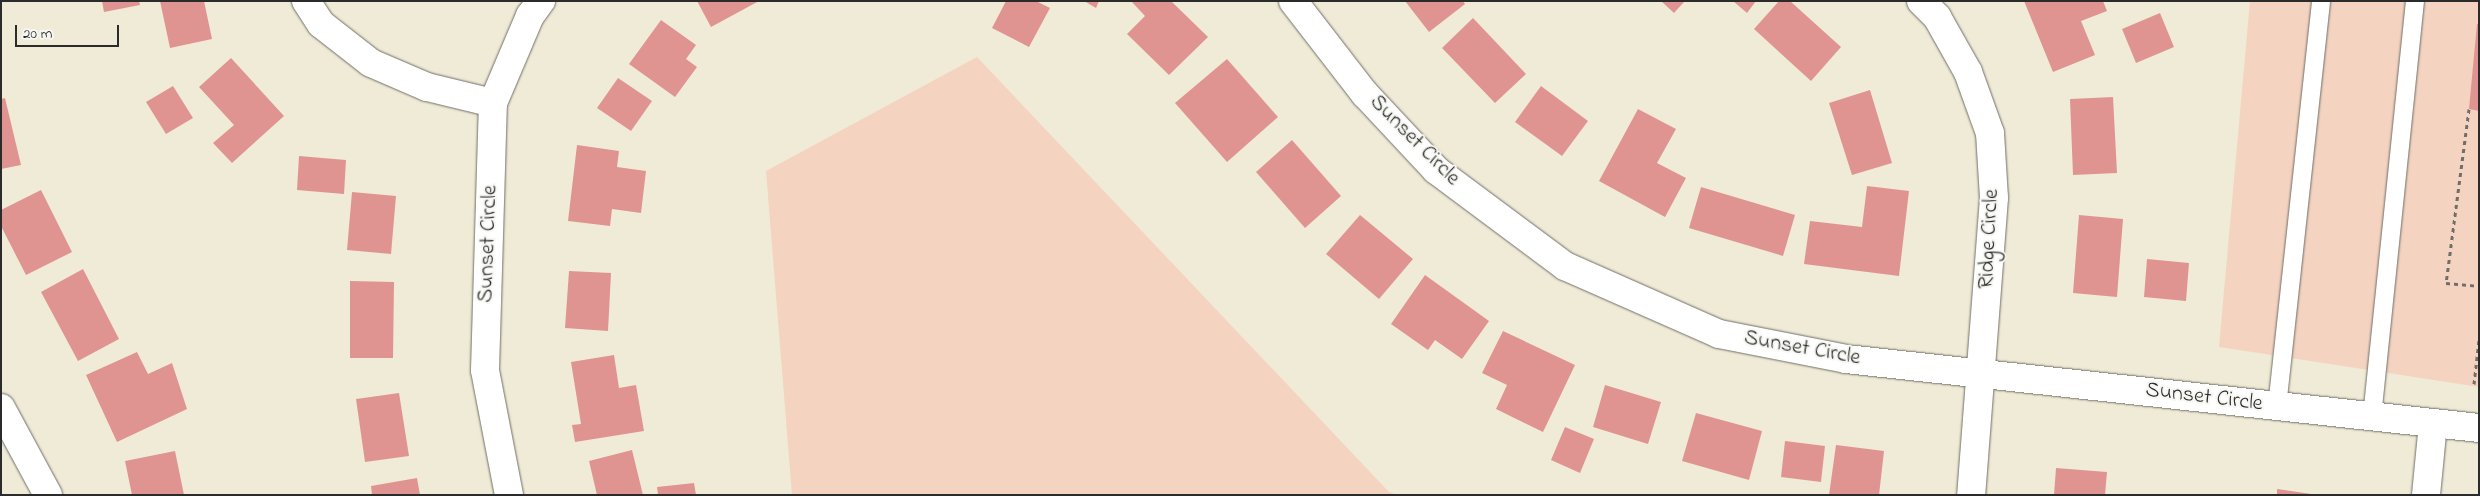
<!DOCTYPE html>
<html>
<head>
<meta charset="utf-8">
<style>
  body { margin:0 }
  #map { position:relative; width:2480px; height:496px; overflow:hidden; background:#f0ebd7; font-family:"Indie Flower",sans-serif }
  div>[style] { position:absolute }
  .built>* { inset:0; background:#f4d3c1 }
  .building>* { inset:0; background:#e09491 }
  .path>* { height:3px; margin-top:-1.5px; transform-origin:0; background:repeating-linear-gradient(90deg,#706e67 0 4px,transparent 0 8px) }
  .roads { filter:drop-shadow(0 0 1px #706e67) drop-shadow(0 0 1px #706e67) }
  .service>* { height:18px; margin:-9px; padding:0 9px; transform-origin:9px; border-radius:9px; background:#fff }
  .minor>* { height:28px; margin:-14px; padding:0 14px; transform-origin:14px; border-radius:14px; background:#fff }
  span { translate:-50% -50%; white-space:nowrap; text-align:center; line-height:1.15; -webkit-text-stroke:4px #f6f6f2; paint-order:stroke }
  .street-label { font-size:22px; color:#2b2b2b }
  .frame { position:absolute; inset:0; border:2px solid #2b2b2b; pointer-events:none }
  .scale { position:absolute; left:15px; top:25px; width:104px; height:22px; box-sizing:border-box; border:2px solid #2b2b2b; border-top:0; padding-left:6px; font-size:15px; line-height:18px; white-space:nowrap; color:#2b2b2b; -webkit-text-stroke:4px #f6f6f2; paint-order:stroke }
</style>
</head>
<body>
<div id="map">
  <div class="built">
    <i style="clip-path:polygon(2250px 1px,2479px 1px,2479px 387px,2219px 347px)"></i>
    <i style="clip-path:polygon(977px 57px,1389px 492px,1397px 495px,792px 495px,766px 171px)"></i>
  </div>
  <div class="building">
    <i style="clip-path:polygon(102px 1px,139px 1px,140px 5px,104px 12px)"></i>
    <i style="clip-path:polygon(160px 1px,204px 1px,212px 39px,170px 48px)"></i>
    <i style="clip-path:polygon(697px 1px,759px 1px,711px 27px)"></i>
    <i style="clip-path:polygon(1006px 1px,1036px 1px,1050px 8px,1029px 47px,992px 28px)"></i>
    <i style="clip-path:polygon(1084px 1px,1099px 1px,1096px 8px)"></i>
    <i style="clip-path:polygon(1131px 1px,1171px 1px,1208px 37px,1169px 75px,1127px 34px,1145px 16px)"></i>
    <i style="clip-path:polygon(1405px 1px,1463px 1px,1465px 4px,1429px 32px)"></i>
    <i style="clip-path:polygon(1661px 1px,1685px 1px,1674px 13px)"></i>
    <i style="clip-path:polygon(1733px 1px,1756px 1px,1747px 13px)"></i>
    <i style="clip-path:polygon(1779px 1px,1790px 1px,1841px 47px,1811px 81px,1754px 29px)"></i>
    <i style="clip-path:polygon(2024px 1px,2103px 1px,2107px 11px,2081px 21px,2095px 55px,2053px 72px)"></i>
    <i style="clip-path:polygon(2160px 13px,2174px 47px,2136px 63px,2122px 29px)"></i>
    <i style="clip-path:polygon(1473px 18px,1526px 74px,1495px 103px,1442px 48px)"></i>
    <i style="clip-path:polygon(661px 20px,696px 45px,686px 59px,697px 67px,675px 97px,629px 64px)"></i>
    <i style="clip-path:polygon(2477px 24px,2479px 24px,2479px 111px,2469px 109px)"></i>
    <i style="clip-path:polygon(231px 58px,284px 116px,232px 163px,213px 143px,234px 125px,199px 87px)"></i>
    <i style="clip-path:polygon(1227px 59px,1278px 117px,1227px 162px,1175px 103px)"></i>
    <i style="clip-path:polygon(618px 78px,652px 101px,631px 131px,597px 108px)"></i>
    <i style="clip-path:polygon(173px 86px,193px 118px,166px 134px,146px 102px)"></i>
    <i style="clip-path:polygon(1541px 86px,1588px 121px,1562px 156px,1515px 122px)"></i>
    <i style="clip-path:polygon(1870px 90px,1892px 163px,1852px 175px,1829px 103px)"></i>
    <i style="clip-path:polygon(2113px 97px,2117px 173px,2073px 175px,2070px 99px)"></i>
    <i style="clip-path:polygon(5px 98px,21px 165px,1px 169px,1px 99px)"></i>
    <i style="clip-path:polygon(1638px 109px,1676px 129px,1657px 163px,1686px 178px,1665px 217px,1599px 181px)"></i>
    <i style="clip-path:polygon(1292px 140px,1341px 196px,1305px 228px,1256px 172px)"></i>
    <i style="clip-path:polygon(577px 145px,619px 151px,617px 167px,646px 171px,641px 213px,612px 209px,610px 226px,568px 221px)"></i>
    <i style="clip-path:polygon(299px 156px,346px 160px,344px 194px,297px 190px)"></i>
    <i style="clip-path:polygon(1867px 186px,1909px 191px,1899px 276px,1804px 264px,1810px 221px,1862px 227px)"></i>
    <i style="clip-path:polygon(1701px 187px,1795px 215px,1783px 256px,1689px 228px)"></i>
    <i style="clip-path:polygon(41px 190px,72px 252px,26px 275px,1px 226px,1px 210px)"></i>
    <i style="clip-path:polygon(352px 192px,396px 196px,391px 254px,347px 250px)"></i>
    <i style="clip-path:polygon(1360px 215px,1413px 259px,1379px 299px,1326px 254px)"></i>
    <i style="clip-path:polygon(2079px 215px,2123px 219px,2117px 297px,2073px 293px)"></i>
    <i style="clip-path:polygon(2147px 259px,2189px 263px,2186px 301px,2144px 297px)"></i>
    <i style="clip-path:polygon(83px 269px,119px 339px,78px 361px,41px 292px)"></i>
    <i style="clip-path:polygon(569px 271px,611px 273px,608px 331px,565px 328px)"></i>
    <i style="clip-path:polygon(1425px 275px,1489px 321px,1462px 359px,1435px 340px,1428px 350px,1391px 324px)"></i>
    <i style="clip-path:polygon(350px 281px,394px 282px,393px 358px,350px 358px)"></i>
    <i style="clip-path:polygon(1503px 331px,1575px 365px,1543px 432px,1496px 409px,1507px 385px,1482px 373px)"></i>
    <i style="clip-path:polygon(137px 352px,148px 374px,172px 363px,187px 409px,117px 442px,86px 375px)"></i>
    <i style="clip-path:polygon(614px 355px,619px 388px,636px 385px,644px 431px,575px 442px,572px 425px,581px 424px,571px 362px)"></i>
    <i style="clip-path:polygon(1605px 385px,1661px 402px,1648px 444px,1593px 427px)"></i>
    <i style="clip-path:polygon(399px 393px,409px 456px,365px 462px,356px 399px)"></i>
    <i style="clip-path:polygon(1696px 413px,1762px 431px,1749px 480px,1682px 461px)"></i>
    <i style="clip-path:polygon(1565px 427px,1594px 439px,1580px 473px,1551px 460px)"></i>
    <i style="clip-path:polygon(1785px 441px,1825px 446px,1821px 482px,1781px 477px)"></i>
    <i style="clip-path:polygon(1836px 445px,1884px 451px,1879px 495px,1829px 495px)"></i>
    <i style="clip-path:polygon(632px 450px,643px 495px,597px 495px,589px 461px)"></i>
    <i style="clip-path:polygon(175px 451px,184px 495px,132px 495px,125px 461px)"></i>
    <i style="clip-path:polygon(2056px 468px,2107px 472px,2105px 495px,2054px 495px)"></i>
    <i style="clip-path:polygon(417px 478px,420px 495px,372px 495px,371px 486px)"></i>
    <i style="clip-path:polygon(694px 483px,696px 495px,658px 495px,657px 487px)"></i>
    <i style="clip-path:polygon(2277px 489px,2311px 494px,2311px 495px,2277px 495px)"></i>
  </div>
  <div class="path">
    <i style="left:2469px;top:109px;width:176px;rotate:97.5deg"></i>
    <i style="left:2446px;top:283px;width:33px;rotate:5deg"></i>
    <i style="left:2474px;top:384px;width:44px;rotate:-83.5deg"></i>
  </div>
  <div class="roads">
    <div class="service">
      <i style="left:2277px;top:407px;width:408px;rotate:-83.8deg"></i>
      <i style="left:2372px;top:417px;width:418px;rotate:-84.1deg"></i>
    </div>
    <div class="minor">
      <i style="left:306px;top:1px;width:27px;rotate:57deg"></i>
      <i style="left:321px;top:24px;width:63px;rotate:38deg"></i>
      <i style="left:371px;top:63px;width:61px;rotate:23.2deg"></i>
      <i style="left:427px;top:87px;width:68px;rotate:13.6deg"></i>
      <i style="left:1293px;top:1px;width:118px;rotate:52.3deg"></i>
      <i style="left:1365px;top:94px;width:104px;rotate:46.9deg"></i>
      <i style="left:1436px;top:170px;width:161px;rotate:36.7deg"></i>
      <i style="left:1565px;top:266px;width:168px;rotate:23.8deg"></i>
      <i style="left:1719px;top:334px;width:129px;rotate:11.1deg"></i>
      <i style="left:1846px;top:359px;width:637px;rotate:6.22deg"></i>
      <i style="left:1921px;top:1px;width:23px;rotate:45deg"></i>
      <i style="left:1937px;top:17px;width:63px;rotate:60.6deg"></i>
      <i style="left:1968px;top:72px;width:65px;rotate:70.2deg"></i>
      <i style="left:1990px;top:133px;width:65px;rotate:86.5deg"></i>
      <i style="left:1994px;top:198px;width:298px;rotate:94.4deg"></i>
      <i style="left:1px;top:408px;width:99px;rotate:61.6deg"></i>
      <i style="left:509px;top:495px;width:127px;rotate:-100.9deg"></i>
      <i style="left:485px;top:370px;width:267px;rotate:-88.3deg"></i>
      <i style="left:493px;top:103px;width:95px;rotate:-67deg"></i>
      <i style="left:530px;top:16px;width:19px;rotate:-54deg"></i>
      <i style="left:2426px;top:495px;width:71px;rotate:-84.4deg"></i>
    </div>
  </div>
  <div class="street-label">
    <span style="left:1414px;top:141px;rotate:45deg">Sunset Circle</span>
    <span style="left:1990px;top:239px;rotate:-87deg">Ridge Circle</span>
    <span style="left:489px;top:244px;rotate:-88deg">Sunset Circle</span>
    <span style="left:1802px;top:349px;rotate:10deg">Sunset Circle</span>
    <span style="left:2204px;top:398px;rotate:7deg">Sunset Circle</span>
  </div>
  <div class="frame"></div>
  <div class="scale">20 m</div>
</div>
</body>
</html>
